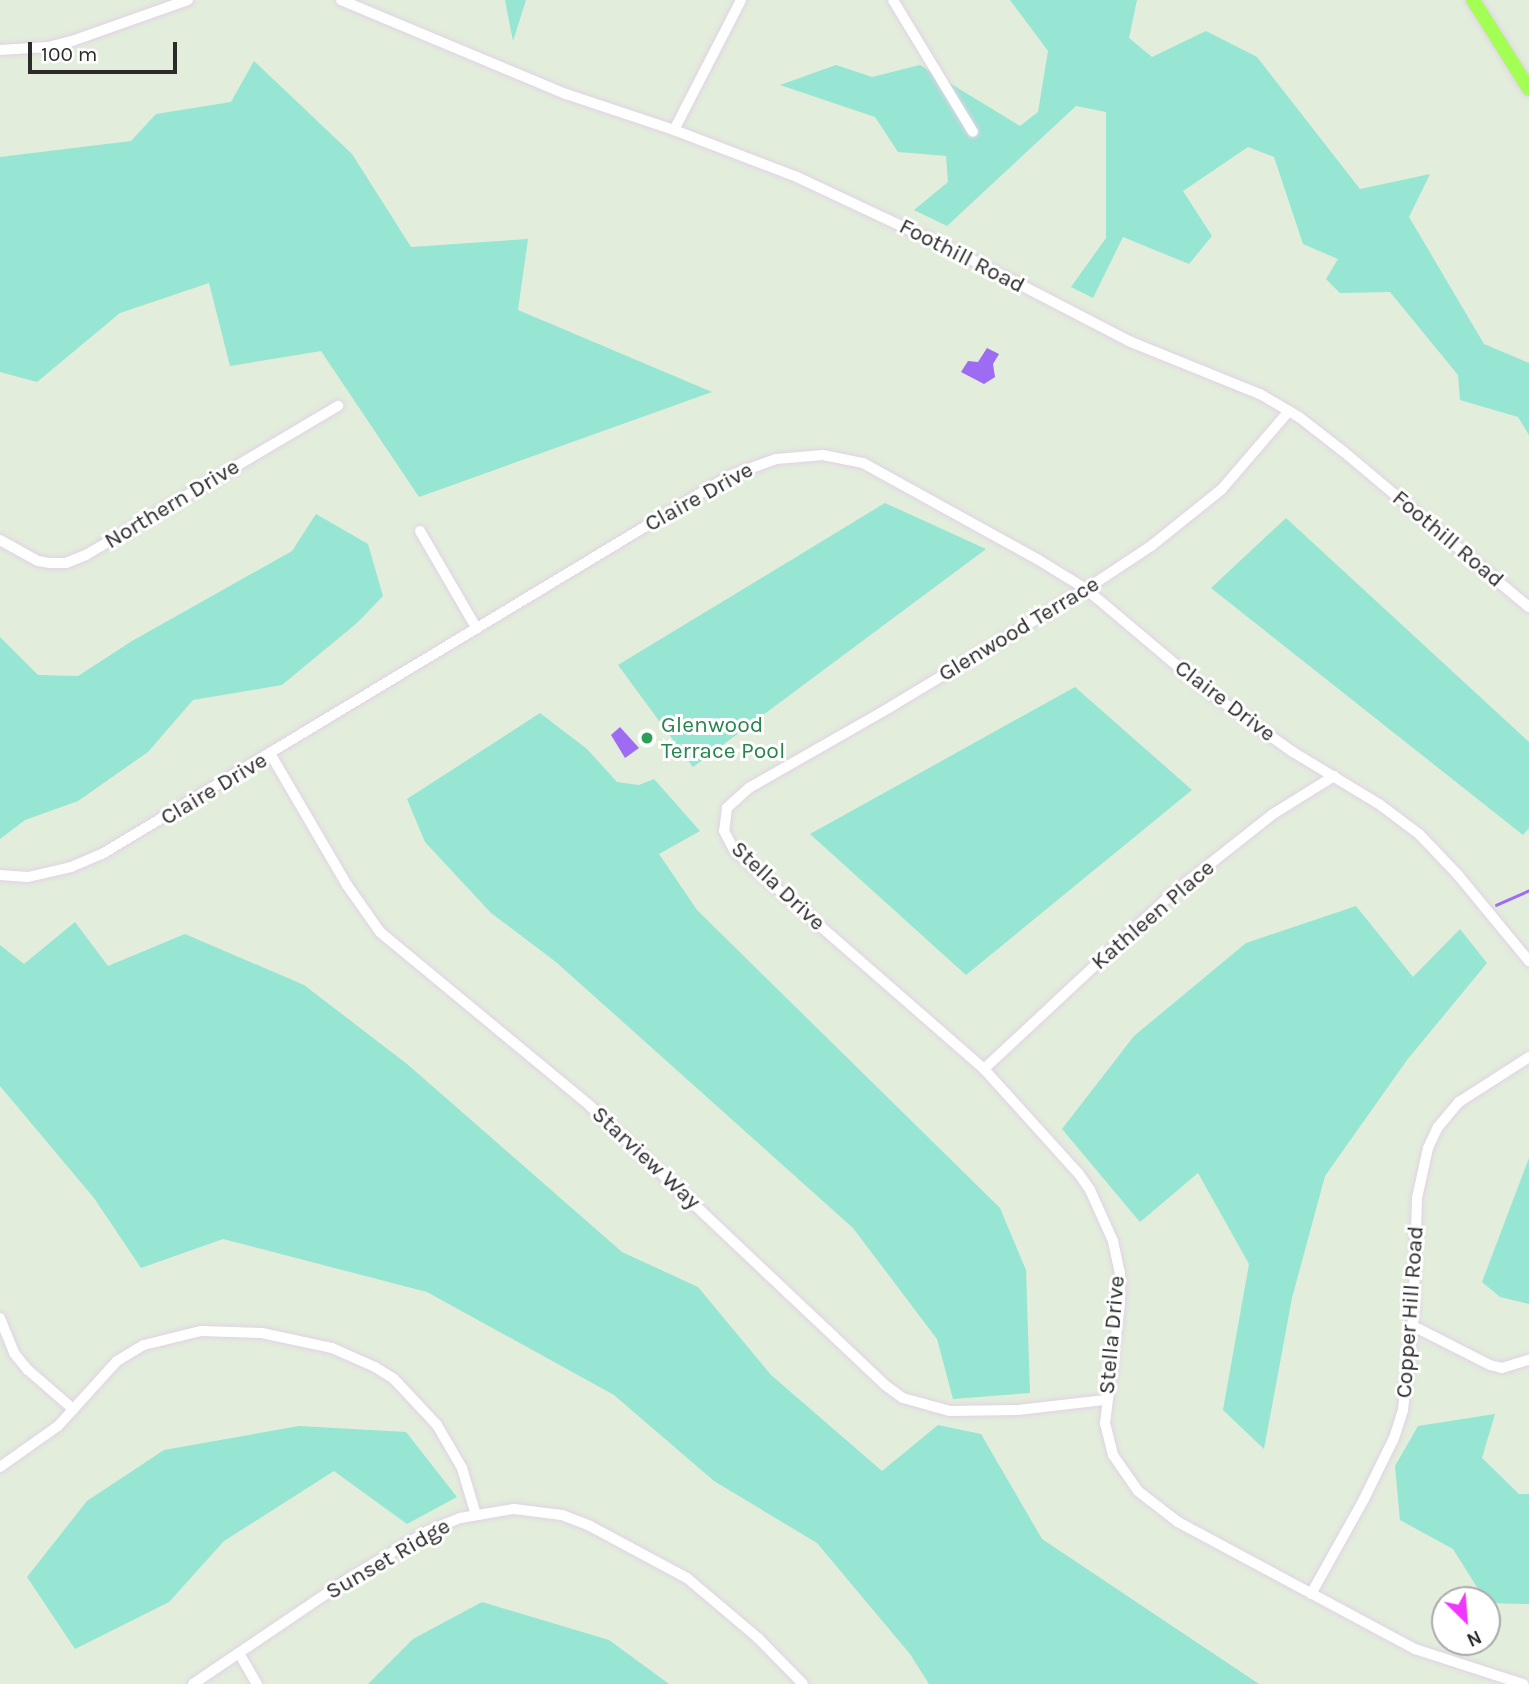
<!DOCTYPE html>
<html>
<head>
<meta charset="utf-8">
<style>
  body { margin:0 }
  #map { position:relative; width:1529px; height:1684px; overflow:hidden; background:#e2eddc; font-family:Karla,sans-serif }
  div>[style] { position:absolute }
  .green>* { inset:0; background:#97e5d3 }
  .water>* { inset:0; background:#9e6cf2 }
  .stream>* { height:2.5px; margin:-1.25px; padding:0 1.25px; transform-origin:1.25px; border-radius:1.25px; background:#9e6cf2 }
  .roads { filter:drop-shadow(0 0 2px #e2d2e4) drop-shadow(0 0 2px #e2d2e4) }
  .minor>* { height:10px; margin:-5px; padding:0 5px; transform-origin:5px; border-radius:5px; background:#fff }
  .highway>* { height:14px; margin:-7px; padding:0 7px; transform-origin:7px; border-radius:7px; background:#a4ff55 }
  .dots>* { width:19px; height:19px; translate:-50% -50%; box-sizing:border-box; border:4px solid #fff; border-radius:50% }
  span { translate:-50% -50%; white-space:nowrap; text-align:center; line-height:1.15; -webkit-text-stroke:6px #fff; paint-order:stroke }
  .street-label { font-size:23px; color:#2b2b2b }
  .leisure-label { font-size:23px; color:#27864d }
  .left { translate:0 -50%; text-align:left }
  .north { position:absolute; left:1431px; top:1586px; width:70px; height:70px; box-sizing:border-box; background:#fff; border:2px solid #aaa; border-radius:50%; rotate:155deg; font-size:19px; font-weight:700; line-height:28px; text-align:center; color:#2b2b2b }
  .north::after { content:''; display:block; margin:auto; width:24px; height:32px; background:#ef37ff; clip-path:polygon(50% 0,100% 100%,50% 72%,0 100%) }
  .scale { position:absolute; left:28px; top:42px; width:149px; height:32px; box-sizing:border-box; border:4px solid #2b2b2b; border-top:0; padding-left:9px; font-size:21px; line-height:24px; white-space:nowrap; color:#2b2b2b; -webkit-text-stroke:5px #fff; paint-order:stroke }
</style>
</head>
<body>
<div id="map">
  <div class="green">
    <i style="clip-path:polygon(505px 0,526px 0,513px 41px)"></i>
    <i style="clip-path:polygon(1010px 0,1137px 0,1129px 38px,1152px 57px,1206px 31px,1257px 57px,1360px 189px,1430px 174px,1409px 217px,1484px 344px,1529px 363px,1529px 435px,1518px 417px,1460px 400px,1458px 375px,1390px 292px,1340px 293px,1326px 279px,1338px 259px,1303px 244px,1274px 157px,1248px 147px,1183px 191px,1212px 236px,1189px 264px,1123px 237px,1093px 298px,1071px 287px,1106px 238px,1106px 112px,1076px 106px,947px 226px,914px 210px,948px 182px,946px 156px,898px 152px,875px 117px,780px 85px,836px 65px,872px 77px,920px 65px,1020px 126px,1038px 112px,1048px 51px)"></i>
    <i style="clip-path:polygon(254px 61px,352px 154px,411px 247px,528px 239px,518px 310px,712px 392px,419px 497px,321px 351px,230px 366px,209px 283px,120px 313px,37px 382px,0 372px,0 157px,131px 141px,156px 114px,231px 102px)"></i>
    <i style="clip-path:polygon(885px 503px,986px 549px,693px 767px,618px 665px)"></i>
    <i style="clip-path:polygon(316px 514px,368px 544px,383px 596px,357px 623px,282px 685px,193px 700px,148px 752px,78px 801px,25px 820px,0 839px,0 637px,38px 675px,78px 676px,132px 641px,292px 551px)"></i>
    <i style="clip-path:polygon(1286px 518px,1529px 742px,1529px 828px,1523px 835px,1211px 588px)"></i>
    <i style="clip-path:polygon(1075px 687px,1192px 790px,966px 975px,810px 834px)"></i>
    <i style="clip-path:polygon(540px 713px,587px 749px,617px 782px,639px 785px,654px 779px,700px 831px,659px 854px,697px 910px,1000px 1208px,1026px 1270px,1030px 1393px,953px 1399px,937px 1339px,853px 1228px,556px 962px,491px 913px,425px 842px,407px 799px)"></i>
    <i style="clip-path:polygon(1356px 906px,1413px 977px,1460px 929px,1487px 963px,1407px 1060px,1325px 1176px,1292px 1298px,1264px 1449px,1223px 1410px,1249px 1264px,1198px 1173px,1140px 1222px,1062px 1129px,1134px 1036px,1246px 943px)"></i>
    <i style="clip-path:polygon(75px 922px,108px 966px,185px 934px,304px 985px,407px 1064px,622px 1252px,698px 1287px,771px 1375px,882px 1471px,938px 1425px,981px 1434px,1042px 1539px,1259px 1684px,929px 1684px,910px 1654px,817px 1543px,714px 1481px,614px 1395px,427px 1292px,223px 1239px,141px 1268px,94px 1198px,0 1086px,0 945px,24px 964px)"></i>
    <i style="clip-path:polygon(1529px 1158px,1529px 1304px,1500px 1297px,1482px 1282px)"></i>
    <i style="clip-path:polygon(1495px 1414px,1482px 1458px,1519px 1494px,1529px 1494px,1529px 1604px,1487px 1603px,1453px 1549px,1400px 1520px,1395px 1466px,1418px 1426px)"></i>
    <i style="clip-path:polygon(299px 1426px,406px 1432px,457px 1497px,407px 1524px,334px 1471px,224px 1541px,169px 1602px,75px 1649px,27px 1577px,87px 1501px,164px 1450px)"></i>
    <i style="clip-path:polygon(482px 1602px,609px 1640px,669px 1684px,368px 1684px,413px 1639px)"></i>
  </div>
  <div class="water">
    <i style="clip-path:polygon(987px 348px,999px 354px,993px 364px,995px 377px,984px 384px,961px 372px,968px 361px,978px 362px)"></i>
    <i style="clip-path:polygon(620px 727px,639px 748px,625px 758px,611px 735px)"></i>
  </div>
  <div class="stream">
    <i style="left:1496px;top:905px;width:36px;rotate:-24deg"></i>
  </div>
  <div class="roads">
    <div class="minor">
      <i style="left:341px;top:0;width:244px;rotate:22.7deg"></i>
      <i style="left:566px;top:94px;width:114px;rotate:18.4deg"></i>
      <i style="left:674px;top:130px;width:132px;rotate:20.9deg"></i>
      <i style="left:797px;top:177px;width:183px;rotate:25.2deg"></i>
      <i style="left:963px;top:255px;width:189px;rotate:27.4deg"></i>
      <i style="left:1131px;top:342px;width:139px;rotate:22deg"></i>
      <i style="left:1260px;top:394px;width:45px;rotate:30.5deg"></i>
      <i style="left:1299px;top:417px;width:57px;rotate:37.9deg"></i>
      <i style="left:1344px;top:452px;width:241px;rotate:40deg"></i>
      <i style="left:893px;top:0;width:154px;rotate:58.8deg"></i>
      <i style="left:0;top:50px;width:48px;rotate:-3.6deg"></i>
      <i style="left:48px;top:47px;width:25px;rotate:-14deg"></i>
      <i style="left:72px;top:41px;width:123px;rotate:-19.5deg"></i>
      <i style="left:674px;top:130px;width:146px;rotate:-62.7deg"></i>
      <i style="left:1289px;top:411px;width:103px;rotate:130.7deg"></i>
      <i style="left:1222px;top:489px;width:91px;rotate:141.2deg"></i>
      <i style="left:1151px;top:546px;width:78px;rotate:146.5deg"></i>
      <i style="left:1086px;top:589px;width:238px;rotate:148.9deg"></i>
      <i style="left:882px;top:712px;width:153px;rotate:150.3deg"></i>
      <i style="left:749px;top:788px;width:30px;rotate:138deg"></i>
      <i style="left:727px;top:808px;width:23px;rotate:97deg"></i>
      <i style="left:724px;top:831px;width:21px;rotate:62deg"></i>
      <i style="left:734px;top:850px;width:30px;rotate:42deg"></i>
      <i style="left:756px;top:870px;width:303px;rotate:41.1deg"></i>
      <i style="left:984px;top:1069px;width:142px;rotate:47.9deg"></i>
      <i style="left:1079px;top:1174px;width:19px;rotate:55deg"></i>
      <i style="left:1090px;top:1190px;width:56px;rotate:65.7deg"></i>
      <i style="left:1113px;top:1241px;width:33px;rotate:78deg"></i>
      <i style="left:1120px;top:1273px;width:30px;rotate:90deg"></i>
      <i style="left:1120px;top:1303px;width:121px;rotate:97.1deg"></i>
      <i style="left:1105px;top:1423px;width:33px;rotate:76deg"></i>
      <i style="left:1113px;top:1455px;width:44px;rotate:55.2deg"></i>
      <i style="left:1138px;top:1491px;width:51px;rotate:37.8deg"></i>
      <i style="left:1178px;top:1522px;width:269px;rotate:28.2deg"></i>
      <i style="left:1415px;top:1649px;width:114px;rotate:18deg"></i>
      <i style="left:420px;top:531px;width:113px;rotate:59.8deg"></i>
      <i style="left:0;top:540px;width:43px;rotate:28.9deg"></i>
      <i style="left:38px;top:561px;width:11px;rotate:10deg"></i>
      <i style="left:49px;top:563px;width:17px"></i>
      <i style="left:66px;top:563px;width:22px;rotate:-22deg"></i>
      <i style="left:86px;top:555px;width:293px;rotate:-30.6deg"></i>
      <i style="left:271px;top:755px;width:151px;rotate:59.7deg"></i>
      <i style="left:347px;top:885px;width:57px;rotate:54.9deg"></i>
      <i style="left:380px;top:932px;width:273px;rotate:39.6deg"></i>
      <i style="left:590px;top:1106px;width:406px;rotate:43.4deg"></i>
      <i style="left:885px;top:1385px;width:22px;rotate:36deg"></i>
      <i style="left:903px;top:1398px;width:49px;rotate:15.5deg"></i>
      <i style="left:950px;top:1411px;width:68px;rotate:-0.8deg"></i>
      <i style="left:1018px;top:1410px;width:88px;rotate:-6.6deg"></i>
      <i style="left:0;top:875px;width:28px;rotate:4deg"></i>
      <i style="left:28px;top:877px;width:44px;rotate:-13.1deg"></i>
      <i style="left:71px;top:867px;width:34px;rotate:-23deg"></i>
      <i style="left:102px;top:854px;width:732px;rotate:-31.08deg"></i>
      <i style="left:729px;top:476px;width:50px;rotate:-19.9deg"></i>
      <i style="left:776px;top:459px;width:47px;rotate:-4.9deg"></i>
      <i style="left:823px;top:455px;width:41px;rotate:11.3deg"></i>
      <i style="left:863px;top:463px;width:199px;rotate:28.9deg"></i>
      <i style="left:1037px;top:559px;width:57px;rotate:31.5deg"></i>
      <i style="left:1086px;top:589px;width:157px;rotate:40.1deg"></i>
      <i style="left:1206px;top:690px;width:107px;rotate:35.5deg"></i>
      <i style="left:1293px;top:752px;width:100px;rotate:31.2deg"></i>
      <i style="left:1379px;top:804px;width:50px;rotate:36.9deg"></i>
      <i style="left:1419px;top:834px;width:57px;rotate:46.4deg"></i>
      <i style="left:1458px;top:875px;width:112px;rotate:50.5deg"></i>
      <i style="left:984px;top:1069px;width:258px;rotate:-43deg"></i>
      <i style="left:1173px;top:893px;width:127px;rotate:-38.3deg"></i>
      <i style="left:1273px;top:814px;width:72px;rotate:-31.9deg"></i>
      <i style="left:0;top:1318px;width:38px;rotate:68deg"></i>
      <i style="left:14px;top:1353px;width:22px;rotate:51deg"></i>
      <i style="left:28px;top:1370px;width:60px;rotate:40.9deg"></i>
      <i style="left:1413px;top:1326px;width:86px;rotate:26.9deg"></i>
      <i style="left:1490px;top:1365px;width:12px;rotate:14deg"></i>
      <i style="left:1502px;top:1368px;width:28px;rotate:-17deg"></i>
      <i style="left:0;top:1467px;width:71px;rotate:-35.3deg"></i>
      <i style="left:58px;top:1426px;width:88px;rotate:-47.8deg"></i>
      <i style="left:117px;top:1361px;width:31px;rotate:-31deg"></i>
      <i style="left:144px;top:1345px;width:59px;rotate:-13.8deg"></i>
      <i style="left:201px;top:1331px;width:61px;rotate:1.9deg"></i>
      <i style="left:262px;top:1333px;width:72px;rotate:12.1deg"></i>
      <i style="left:332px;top:1348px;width:47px;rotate:23.8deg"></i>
      <i style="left:375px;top:1367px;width:22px;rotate:32deg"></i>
      <i style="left:394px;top:1379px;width:63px;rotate:46.9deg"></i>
      <i style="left:437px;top:1425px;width:50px;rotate:59.8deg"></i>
      <i style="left:462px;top:1468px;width:49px;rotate:73.4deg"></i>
      <i style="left:1311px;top:1594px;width:109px;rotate:-60.8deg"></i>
      <i style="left:1364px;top:1499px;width:68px;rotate:-63.8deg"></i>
      <i style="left:1394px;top:1438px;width:29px;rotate:-72deg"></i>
      <i style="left:1403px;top:1410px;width:85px;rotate:-83.2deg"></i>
      <i style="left:1413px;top:1326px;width:128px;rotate:-88.2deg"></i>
      <i style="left:1417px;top:1198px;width:51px;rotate:-77.6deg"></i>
      <i style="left:1428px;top:1148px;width:23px;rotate:-65deg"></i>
      <i style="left:1438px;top:1127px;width:33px;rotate:-50deg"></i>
      <i style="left:1459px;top:1102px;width:83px;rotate:-32.7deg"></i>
      <i style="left:239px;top:1653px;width:36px;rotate:60deg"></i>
      <i style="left:193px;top:1684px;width:191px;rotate:-34.1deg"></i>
      <i style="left:351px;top:1577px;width:90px;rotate:-30.9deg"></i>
      <i style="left:428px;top:1531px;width:35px;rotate:-22deg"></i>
      <i style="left:460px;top:1518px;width:55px;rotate:-9.5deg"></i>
      <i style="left:514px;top:1509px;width:48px;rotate:7.1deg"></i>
      <i style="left:562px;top:1515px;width:30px;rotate:21deg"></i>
      <i style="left:590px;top:1526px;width:110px;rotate:28.2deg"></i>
      <i style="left:687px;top:1578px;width:93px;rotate:40.2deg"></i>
      <i style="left:758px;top:1638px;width:64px;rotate:45.6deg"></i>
    </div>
    <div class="highway">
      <i style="left:1473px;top:0;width:105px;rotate:57.8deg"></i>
    </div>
  </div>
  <div class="dots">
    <i style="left:647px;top:738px;background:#2e9e5b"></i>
  </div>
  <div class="street-label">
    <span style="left:962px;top:256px;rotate:27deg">Foothill Road</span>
    <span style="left:699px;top:497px;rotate:-29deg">Claire Drive</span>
    <span style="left:172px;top:504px;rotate:-31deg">Northern Drive</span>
    <span style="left:1448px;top:539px;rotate:40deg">Foothill Road</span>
    <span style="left:1019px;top:629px;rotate:-31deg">Glenwood Terrace</span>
    <span style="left:1225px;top:701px;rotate:37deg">Claire Drive</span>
    <span style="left:214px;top:789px;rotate:-31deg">Claire Drive</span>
    <span style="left:778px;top:886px;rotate:43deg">Stella Drive</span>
    <span style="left:1153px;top:915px;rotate:-41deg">Kathleen Place</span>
    <span style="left:646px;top:1158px;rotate:43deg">Starview Way</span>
    <span style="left:1410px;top:1312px;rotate:-86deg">Copper Hill Road</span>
    <span style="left:1112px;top:1335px;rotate:-85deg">Stella Drive</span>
    <span style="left:388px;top:1559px;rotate:-30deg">Sunset Ridge</span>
  </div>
  <div class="leisure-label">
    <span class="left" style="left:661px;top:738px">Glenwood<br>Terrace Pool</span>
  </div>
  <div class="north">N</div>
  <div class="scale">100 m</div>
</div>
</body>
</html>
